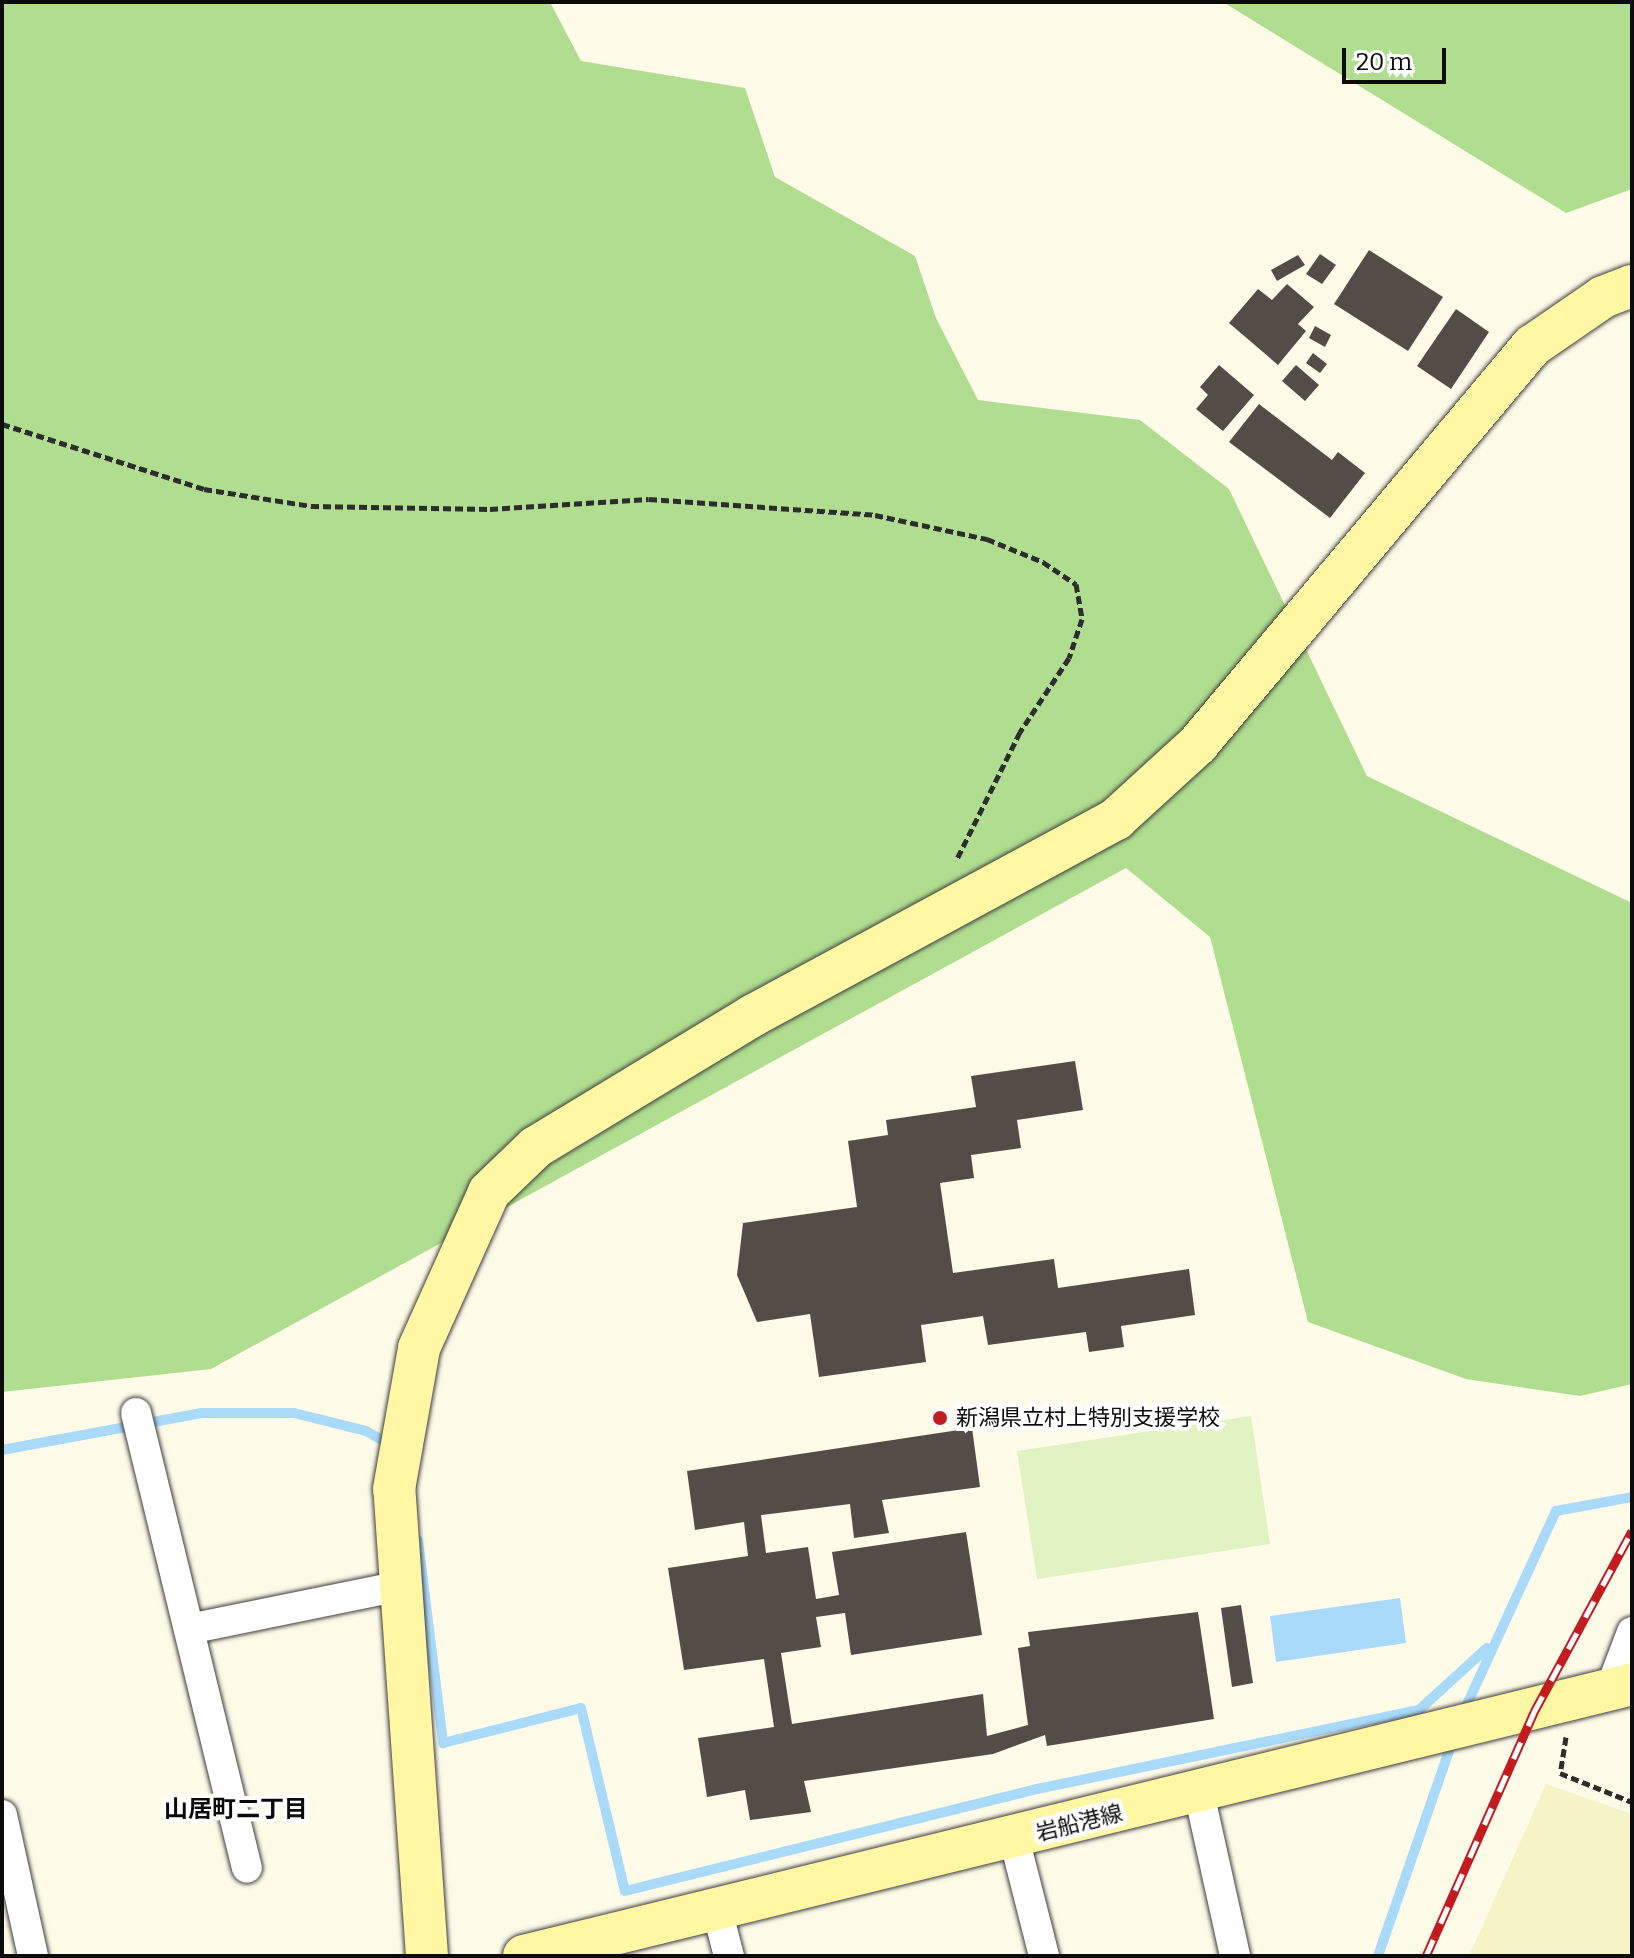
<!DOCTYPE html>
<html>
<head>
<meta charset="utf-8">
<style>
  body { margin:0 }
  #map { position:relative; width:1634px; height:1958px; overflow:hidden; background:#fffbe9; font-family:Bitter,"Noto Sans JP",serif }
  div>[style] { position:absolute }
  .farmland>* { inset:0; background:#f6f3c7 }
  .forest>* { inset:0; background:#b0dd8f }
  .pitch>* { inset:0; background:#e1f2c3 }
  .water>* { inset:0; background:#aadafa }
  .stream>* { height:10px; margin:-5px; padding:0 5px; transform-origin:5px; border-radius:5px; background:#aadafa }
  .building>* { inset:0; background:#544c47 }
  .path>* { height:5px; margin-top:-2.5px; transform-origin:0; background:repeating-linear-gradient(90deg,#2d2d2d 0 8px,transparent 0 12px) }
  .roads { filter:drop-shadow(0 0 2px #3e3e3e) drop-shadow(0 0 2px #3e3e3e) }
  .street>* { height:30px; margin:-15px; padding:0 15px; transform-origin:15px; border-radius:15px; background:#fff }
  .secondary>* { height:42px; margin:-21px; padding:0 21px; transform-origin:21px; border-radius:21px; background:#fff7a4 }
  .rail>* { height:9px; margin-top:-4.5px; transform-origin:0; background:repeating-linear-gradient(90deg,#fff 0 18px,#c21b20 0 36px); box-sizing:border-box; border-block:2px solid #c21b20 }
  .dots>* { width:22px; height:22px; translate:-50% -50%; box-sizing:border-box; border:4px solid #fff; border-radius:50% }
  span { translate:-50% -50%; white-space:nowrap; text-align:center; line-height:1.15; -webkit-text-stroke:8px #fff; paint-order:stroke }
  .poi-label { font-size:22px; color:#0b0b0b }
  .left { translate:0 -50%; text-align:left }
  .street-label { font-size:22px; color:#0b0b0b }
  .neighbourhood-label { font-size:24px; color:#0b0b0b; font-weight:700 }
  .frame { position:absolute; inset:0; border:4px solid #0b0b0b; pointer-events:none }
  .scale { position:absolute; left:1342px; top:48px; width:104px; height:36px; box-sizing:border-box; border:4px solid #0b0b0b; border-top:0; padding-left:10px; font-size:24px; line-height:28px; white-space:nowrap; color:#0b0b0b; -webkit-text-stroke:6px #fff; paint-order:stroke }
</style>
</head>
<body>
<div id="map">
  <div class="farmland">
    <i style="clip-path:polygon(1546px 1784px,1632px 1814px,1632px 1956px,1469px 1956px)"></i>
  </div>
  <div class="forest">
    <i style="clip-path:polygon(2px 2px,550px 2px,581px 61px,745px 88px,775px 177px,915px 256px,936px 318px,978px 400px,1140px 420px,1229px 489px,1367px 776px,1632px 903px,1632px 1384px,1580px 1396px,1466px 1379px,1308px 1322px,1210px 937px,1126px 868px,211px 1369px,2px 1392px)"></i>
    <i style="clip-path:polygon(1223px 2px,1632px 2px,1632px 189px,1566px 213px)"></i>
  </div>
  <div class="pitch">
    <i style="clip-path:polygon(1251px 1416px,1270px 1544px,1037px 1579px,1017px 1451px)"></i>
  </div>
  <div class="water">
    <i style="clip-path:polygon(1400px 1598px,1406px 1643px,1276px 1662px,1270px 1616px)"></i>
  </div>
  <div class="stream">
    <i style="left:2px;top:1450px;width:203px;rotate:-10.5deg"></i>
    <i style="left:202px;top:1413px;width:92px"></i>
    <i style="left:294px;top:1413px;width:74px;rotate:14deg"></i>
    <i style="left:366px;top:1431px;width:31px;rotate:29deg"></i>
    <i style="left:418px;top:1541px;width:204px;rotate:82.9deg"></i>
    <i style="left:443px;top:1743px;width:142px;rotate:-14.2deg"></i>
    <i style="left:581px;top:1708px;width:188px;rotate:76.5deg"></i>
    <i style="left:625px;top:1891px;width:424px;rotate:-13.9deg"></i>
    <i style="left:1037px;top:1789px;width:390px;rotate:-11.7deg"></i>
    <i style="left:1419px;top:1710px;width:92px;rotate:-42.4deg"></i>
    <i style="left:1463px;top:1713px;width:222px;rotate:-65.3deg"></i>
    <i style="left:1556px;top:1511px;width:77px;rotate:-10.4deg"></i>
    <i style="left:1378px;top:1956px;width:230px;rotate:-70.9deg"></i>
  </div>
  <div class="building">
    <i style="clip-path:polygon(1369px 250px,1443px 297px,1408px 351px,1334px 304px)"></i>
    <i style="clip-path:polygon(1320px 254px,1336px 265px,1322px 284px,1306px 274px)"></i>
    <i style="clip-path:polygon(1298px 255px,1305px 265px,1277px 281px,1271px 270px)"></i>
    <i style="clip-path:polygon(1287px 284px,1314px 307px,1298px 324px,1306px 331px,1278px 365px,1229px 323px,1258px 289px,1272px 300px)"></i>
    <i style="clip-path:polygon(1456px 309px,1489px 332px,1451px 389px,1417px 366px)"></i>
    <i style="clip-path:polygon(1315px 326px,1331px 335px,1325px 347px,1309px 338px)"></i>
    <i style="clip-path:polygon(1313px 353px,1327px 364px,1320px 373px,1306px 363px)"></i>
    <i style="clip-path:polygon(1219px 365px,1254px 395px,1223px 431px,1196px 409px,1208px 395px,1200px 387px)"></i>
    <i style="clip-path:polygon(1296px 365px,1319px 385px,1305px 401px,1282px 381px)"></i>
    <i style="clip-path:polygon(1259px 404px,1332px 460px,1338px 452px,1365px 473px,1330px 518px,1229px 442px)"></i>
    <i style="clip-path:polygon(1075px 1061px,1083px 1110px,1017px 1120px,1021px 1148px,971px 1155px,974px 1178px,940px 1183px,953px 1273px,1054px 1259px,1058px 1288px,1189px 1269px,1195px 1315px,1121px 1326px,1124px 1347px,1089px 1352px,1086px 1332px,988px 1345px,983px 1316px,921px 1325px,926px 1362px,819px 1377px,810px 1314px,757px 1322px,737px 1275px,743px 1223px,857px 1207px,848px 1141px,888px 1135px,886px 1120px,976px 1107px,971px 1076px)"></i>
    <i style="clip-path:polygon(972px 1428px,980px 1487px,882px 1500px,889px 1533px,854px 1538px,850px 1504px,761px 1515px,766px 1553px,808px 1547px,816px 1599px,839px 1595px,832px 1552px,966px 1532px,982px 1635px,851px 1655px,845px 1613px,816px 1617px,821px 1647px,781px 1653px,792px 1724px,983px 1694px,987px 1736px,1028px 1725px,1018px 1648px,1030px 1646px,1028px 1632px,1198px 1612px,1214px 1719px,1047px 1746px,1045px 1735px,993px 1754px,804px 1781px,811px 1812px,750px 1820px,745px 1790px,707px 1797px,698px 1738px,774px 1727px,764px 1659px,684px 1670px,668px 1568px,748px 1556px,744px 1522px,695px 1530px,687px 1471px)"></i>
    <i style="clip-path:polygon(1241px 1605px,1253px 1683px,1232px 1687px,1221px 1608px)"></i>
  </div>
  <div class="path">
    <i style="left:2px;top:424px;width:212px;rotate:17.8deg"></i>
    <i style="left:204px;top:489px;width:108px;rotate:9deg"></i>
    <i style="left:311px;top:506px;width:179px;rotate:1deg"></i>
    <i style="left:490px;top:509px;width:159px;rotate:-3.6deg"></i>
    <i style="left:649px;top:499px;width:227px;rotate:4deg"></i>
    <i style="left:875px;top:515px;width:115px;rotate:12.1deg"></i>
    <i style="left:987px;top:539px;width:61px;rotate:22.3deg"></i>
    <i style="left:1043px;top:562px;width:40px;rotate:34deg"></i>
    <i style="left:1076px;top:584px;width:36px;rotate:80deg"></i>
    <i style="left:1082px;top:619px;width:41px;rotate:108.4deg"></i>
    <i style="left:1069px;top:658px;width:89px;rotate:123.5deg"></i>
    <i style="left:1020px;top:732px;width:144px;rotate:116.4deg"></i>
    <i style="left:1566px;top:1737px;width:36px;rotate:99deg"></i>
    <i style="left:1560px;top:1773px;width:78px;rotate:21.9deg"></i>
  </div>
  <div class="roads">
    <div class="street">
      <i style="left:136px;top:1413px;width:468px;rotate:76.3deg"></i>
      <i style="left:189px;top:1629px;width:215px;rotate:-11.5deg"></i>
      <i style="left:1610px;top:1690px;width:62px;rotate:-69.2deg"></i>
      <i style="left:1199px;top:1793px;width:167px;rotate:77.5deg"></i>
      <i style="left:2px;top:1815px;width:144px;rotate:77.6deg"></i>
      <i style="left:1014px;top:1838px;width:122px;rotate:75.7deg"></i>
      <i style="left:717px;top:1910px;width:48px;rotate:75.4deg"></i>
    </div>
    <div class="secondary">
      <i style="left:427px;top:1956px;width:468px;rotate:-94deg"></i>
      <i style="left:394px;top:1489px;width:143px;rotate:-79.9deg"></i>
      <i style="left:419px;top:1348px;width:171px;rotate:-65.8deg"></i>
      <i style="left:489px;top:1192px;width:65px;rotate:-43.8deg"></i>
      <i style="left:536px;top:1147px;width:253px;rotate:-31.2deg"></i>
      <i style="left:752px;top:1016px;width:414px;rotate:-28.4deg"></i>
      <i style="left:1116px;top:819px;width:111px;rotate:-42.4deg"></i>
      <i style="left:1198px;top:744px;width:520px;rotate:-50deg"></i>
      <i style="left:1532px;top:346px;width:86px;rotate:-34.6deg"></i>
      <i style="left:1603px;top:297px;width:31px;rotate:-21deg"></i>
      <i style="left:524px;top:1956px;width:1141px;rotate:-13.79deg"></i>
    </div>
  </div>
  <div class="rail">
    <i style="left:1426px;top:1956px;width:267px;rotate:-66.1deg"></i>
    <i style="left:1534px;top:1712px;width:206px;rotate:-61.6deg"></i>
  </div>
  <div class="dots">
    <i style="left:940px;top:1418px;background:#c21b20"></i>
  </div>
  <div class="poi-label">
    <span class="left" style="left:956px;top:1418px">新潟県立村上特別支援学校</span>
  </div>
  <div class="street-label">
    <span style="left:1079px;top:1823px;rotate:-14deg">岩船港線</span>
  </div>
  <div class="neighbourhood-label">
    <span style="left:236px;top:1810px">山居町二丁目</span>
  </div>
  <div class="frame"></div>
  <div class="scale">20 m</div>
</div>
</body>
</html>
